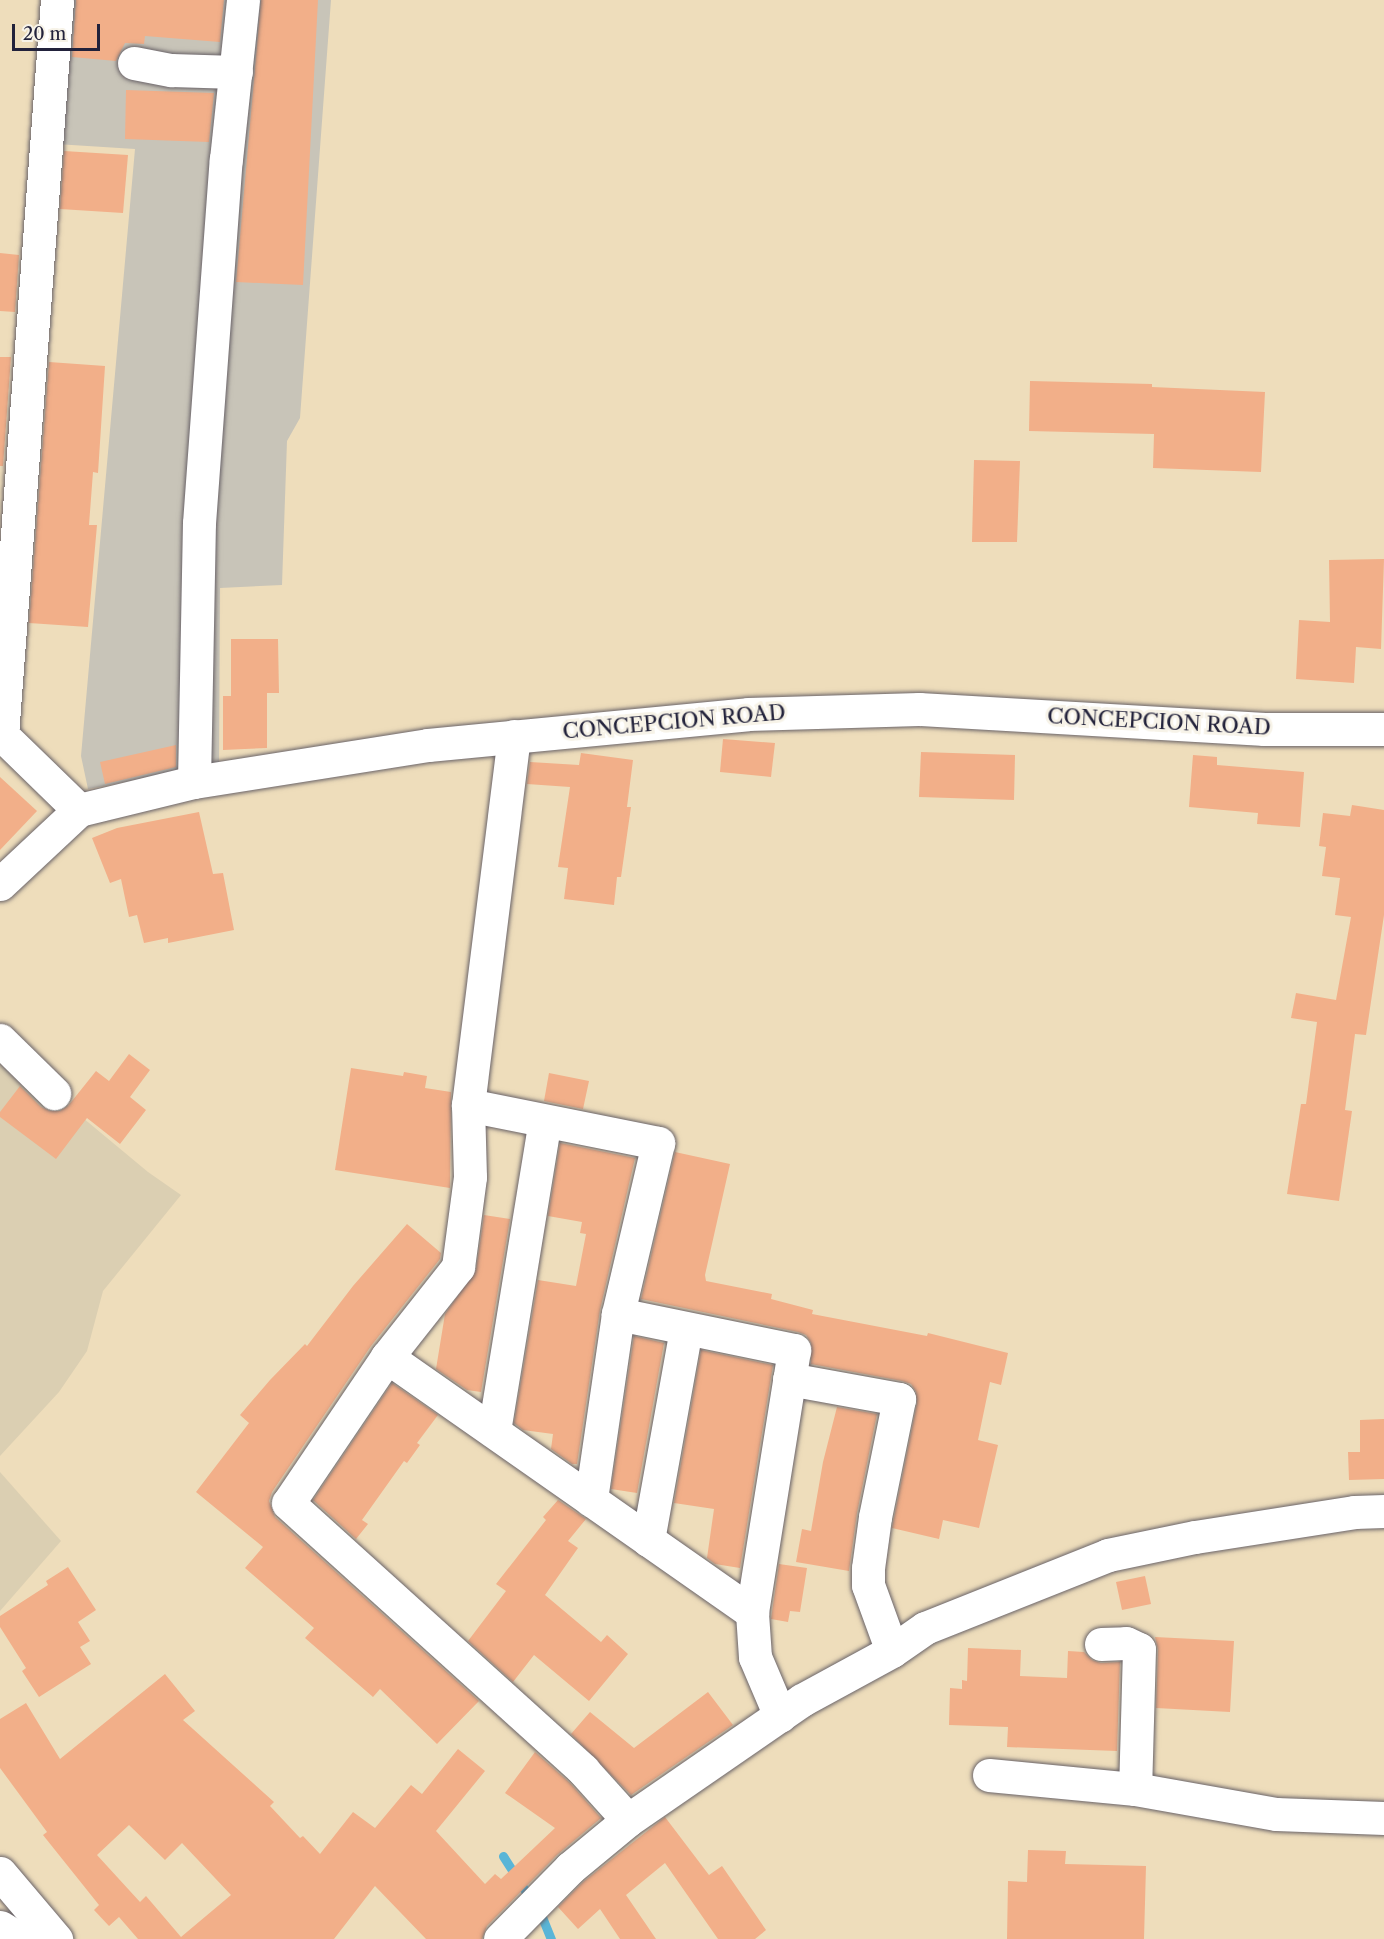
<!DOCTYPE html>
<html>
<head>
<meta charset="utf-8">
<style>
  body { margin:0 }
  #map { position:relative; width:1384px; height:1939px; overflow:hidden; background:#edb; font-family:"Libre Caslon Text",serif }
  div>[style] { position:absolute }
  .built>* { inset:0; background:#dbcfb2 }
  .industrial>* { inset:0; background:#c8c4b8 }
  .stream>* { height:9px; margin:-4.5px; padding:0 4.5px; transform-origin:4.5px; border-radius:4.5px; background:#59b5d7 }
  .building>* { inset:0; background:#f2af89 }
  .roads { filter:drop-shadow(0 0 2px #696368) drop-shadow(0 0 2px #696368) }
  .minor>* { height:33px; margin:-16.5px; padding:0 16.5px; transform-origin:16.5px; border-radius:16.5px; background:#fff }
  .major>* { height:33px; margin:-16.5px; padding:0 16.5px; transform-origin:16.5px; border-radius:16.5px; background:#fff }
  span { translate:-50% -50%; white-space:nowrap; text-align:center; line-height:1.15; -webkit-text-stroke:6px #f7f3e8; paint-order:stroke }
  .street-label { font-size:21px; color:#22223b }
  .scale { position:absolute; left:12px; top:24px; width:88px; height:27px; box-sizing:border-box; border:3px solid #22223b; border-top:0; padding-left:8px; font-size:18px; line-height:21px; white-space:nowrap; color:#22223b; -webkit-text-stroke:4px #f7f3e8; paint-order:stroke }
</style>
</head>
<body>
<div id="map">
  <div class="built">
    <i style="clip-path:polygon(0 1049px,148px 1172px,181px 1195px,103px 1291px,87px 1351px,59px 1392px,0 1456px)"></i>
    <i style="clip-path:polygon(0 1472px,61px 1541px,0 1611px)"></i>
  </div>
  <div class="industrial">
    <i style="clip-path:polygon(64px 0,331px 0,300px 418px,287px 441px,282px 585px,220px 588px,219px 764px,88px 789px,81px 756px,135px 149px,56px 144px)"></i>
  </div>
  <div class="stream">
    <i style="left:503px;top:1856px;width:72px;rotate:57.4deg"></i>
    <i style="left:542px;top:1917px;width:24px;rotate:68deg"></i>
  </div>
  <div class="building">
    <i style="clip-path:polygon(76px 0,224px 0,220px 42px,145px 36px,144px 44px,125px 43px,116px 61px,72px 57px)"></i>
    <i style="clip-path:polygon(261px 0,318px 0,303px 285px,236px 282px)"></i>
    <i style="clip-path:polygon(126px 90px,214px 93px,209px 142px,125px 139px)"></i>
    <i style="clip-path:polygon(64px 151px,128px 155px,123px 213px,60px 209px)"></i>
    <i style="clip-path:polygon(0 253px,19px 255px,15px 312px,0 311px)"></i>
    <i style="clip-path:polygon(0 357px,11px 357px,3px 466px,0 466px)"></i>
    <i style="clip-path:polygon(49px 362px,105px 366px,98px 473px,93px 472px,89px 525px,97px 525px,88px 627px,29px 623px)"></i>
    <i style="clip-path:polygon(1030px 381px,1152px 384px,1152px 387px,1265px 392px,1261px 472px,1153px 468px,1154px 434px,1029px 431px)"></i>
    <i style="clip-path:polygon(974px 460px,1020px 461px,1017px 542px,972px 542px)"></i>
    <i style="clip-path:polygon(1384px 559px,1381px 649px,1356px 647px,1354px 683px,1296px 679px,1299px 620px,1330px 622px,1329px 560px)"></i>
    <i style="clip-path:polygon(231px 639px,278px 639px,279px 693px,267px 693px,267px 748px,223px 750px,223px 696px,231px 696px)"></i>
    <i style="clip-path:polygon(723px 739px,775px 743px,771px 777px,720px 772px)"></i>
    <i style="clip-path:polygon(176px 745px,176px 767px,105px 784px,100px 762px)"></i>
    <i style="clip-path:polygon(921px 752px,1015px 755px,1014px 800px,919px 797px)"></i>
    <i style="clip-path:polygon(581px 753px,633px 760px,627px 807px,631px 807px,621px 877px,617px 877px,614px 905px,564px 899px,568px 868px,558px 867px,570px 787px,527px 784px,530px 762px,579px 765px)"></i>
    <i style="clip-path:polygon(1193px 755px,1217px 757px,1217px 765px,1304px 772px,1300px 827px,1257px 824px,1258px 813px,1189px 807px)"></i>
    <i style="clip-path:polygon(0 777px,37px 811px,0 850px)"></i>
    <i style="clip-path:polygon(1352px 805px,1384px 810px,1384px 915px,1366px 1035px,1355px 1034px,1345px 1110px,1352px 1111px,1339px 1201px,1287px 1194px,1301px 1104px,1306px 1104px,1317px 1022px,1291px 1018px,1296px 993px,1336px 1000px,1351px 917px,1335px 915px,1340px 878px,1322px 876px,1326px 847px,1319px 846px,1323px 813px,1350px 816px)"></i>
    <i style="clip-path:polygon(199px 812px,213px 874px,223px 873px,234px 930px,168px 943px,168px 938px,144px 943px,137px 915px,129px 917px,121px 879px,110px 883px,92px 838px,117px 828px)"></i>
    <i style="clip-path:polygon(129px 1054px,150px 1070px,130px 1097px,146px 1110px,120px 1144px,87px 1118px,56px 1159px,0 1117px,0 1112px,20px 1086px,41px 1107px,50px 1111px,60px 1111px,68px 1106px,96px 1071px,109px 1081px)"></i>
    <i style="clip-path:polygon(351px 1068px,403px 1076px,404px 1072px,427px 1076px,425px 1088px,451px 1092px,450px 1188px,335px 1170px)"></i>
    <i style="clip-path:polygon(549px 1073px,589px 1081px,583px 1109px,544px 1101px)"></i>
    <i style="clip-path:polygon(560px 1143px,635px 1158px,600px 1310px,577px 1464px,572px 1464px,551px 1449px,553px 1434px,523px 1430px,514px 1423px,538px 1280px,576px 1286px,586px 1234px,580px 1233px,582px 1222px,548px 1216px)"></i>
    <i style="clip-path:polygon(675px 1152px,730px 1164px,705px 1275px,706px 1281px,772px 1294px,771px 1299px,813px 1310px,812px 1314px,927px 1336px,928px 1333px,1008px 1353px,1001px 1385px,990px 1382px,978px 1440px,998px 1445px,979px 1528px,943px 1520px,939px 1539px,892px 1528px,917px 1403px,916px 1392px,911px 1384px,902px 1381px,811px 1364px,811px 1343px,806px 1335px,798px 1332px,641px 1299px)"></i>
    <i style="clip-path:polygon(484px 1215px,510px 1219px,481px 1392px,467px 1390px,436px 1369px,445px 1314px,476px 1270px)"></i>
    <i style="clip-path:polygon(407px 1224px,441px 1253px,440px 1259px,371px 1346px,272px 1492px,269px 1501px,275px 1517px,479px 1701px,437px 1744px,380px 1689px,373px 1697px,305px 1638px,314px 1628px,245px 1568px,263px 1547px,196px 1492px,249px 1423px,240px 1415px,270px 1380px,305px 1344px,307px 1346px,353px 1286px)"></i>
    <i style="clip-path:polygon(634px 1336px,664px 1343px,637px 1493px,611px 1489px)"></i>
    <i style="clip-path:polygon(701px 1350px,773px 1365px,740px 1568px,715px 1564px,707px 1558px,714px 1509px,674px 1503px)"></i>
    <i style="clip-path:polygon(392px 1383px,438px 1415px,417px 1443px,420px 1445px,407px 1463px,404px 1461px,362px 1520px,368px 1524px,356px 1539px,313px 1500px)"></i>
    <i style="clip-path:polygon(837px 1407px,877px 1414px,857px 1513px,849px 1571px,796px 1562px,802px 1529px,811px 1531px,823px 1462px)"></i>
    <i style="clip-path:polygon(1384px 1419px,1384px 1479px,1349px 1480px,1348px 1452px,1360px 1452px,1360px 1420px)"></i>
    <i style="clip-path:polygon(558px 1500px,586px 1519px,568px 1541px,578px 1548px,545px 1595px,601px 1642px,607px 1635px,628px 1654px,589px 1701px,534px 1655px,513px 1682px,468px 1641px,506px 1591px,496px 1584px,546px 1520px,543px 1517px)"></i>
    <i style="clip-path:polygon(779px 1564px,807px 1568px,800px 1612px,790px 1611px,788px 1622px,771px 1619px)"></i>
    <i style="clip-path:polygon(68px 1567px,96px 1610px,78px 1622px,90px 1641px,80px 1647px,91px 1664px,39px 1697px,22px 1671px,26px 1668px,0 1627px,0 1616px,48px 1585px,46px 1581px)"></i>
    <i style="clip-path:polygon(1145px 1576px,1151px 1604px,1122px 1610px,1116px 1582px)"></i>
    <i style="clip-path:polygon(1155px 1637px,1234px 1641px,1230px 1712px,1156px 1708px,1158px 1650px)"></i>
    <i style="clip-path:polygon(968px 1648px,1021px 1650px,1020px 1676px,1067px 1678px,1068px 1651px,1084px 1652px,1092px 1660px,1101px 1663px,1120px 1662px,1117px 1751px,1007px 1747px,1008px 1727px,949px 1725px,950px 1688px,962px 1689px,962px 1680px,967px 1681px)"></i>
    <i style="clip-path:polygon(evenodd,165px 1674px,195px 1711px,183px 1720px,274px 1802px,270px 1806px,300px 1838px,303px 1836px,320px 1854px,353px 1812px,375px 1828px,411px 1785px,422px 1794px,458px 1749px,485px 1771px,436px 1831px,485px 1884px,495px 1874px,501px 1879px,555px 1828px,505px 1793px,535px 1752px,570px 1783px,601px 1818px,557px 1855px,487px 1926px,482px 1939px,426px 1939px,375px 1886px,334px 1939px,138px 1939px,119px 1917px,109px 1926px,94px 1910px,99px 1905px,43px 1835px,47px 1832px,0 1768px,0 1719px,26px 1703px,60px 1759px,165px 1674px,129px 1825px,165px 1860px,182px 1843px,231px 1895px,181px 1937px,146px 1896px,140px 1902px,97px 1855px,129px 1825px)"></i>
    <i style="clip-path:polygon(708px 1692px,733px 1725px,631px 1795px,571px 1734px,590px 1712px,634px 1748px)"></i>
    <i style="clip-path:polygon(665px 1817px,709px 1875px,722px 1866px,766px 1930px,755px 1939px,718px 1939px,665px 1863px,626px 1895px,656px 1939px,620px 1939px,600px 1909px,578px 1929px,558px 1907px,583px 1882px)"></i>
    <i style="clip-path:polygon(1028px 1850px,1066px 1851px,1065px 1864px,1146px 1866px,1144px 1939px,1007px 1939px,1008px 1881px,1027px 1882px)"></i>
  </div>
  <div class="roads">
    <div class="minor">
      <i style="left:57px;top:0;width:737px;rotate:94.28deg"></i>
      <i style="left:2px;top:735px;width:107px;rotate:44.2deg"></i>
      <i style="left:134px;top:63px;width:38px;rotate:11deg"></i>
      <i style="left:171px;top:70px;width:65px;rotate:1.8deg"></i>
      <i style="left:514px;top:736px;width:372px;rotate:97.1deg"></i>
      <i style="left:468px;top:1105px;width:72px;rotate:88.4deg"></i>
      <i style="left:470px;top:1177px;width:91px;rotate:97.6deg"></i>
      <i style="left:458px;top:1267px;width:115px;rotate:128.3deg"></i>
      <i style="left:387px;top:1357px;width:176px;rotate:124.1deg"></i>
      <i style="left:288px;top:1503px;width:398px;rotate:42.1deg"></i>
      <i style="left:583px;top:1770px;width:67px;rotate:48deg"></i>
      <i style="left:194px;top:782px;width:259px;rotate:-88.9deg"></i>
      <i style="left:199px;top:523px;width:365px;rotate:-85.8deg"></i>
      <i style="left:226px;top:159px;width:160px;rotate:-83.9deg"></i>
      <i style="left:0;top:884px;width:108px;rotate:-43.1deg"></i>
      <i style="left:79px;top:810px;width:118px;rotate:-13.7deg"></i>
      <i style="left:194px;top:782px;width:237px;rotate:-9deg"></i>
      <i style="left:428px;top:745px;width:321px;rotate:-5.5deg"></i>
      <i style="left:748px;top:714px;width:171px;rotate:-1.7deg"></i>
      <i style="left:919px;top:709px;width:346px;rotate:3.3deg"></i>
      <i style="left:1264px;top:729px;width:120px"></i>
      <i style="left:0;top:1040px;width:76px;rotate:44.5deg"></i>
      <i style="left:468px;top:1105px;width:194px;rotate:11.3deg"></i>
      <i style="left:658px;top:1143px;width:176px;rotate:103.2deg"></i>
      <i style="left:618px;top:1314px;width:188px;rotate:98.3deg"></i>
      <i style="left:618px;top:1314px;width:180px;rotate:11.6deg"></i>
      <i style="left:794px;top:1350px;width:266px;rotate:99.1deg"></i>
      <i style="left:752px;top:1613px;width:44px;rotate:86.1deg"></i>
      <i style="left:755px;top:1657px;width:64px;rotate:67deg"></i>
      <i style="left:387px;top:1357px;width:446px;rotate:35deg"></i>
      <i style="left:789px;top:1379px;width:112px;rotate:10.3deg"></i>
      <i style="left:899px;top:1399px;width:120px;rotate:101.5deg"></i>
      <i style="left:875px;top:1517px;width:51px;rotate:97.8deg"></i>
      <i style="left:868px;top:1568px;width:17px;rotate:90deg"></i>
      <i style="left:868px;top:1585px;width:70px;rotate:70deg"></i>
      <i style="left:494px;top:1431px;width:314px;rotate:-80.7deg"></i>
      <i style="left:648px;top:1540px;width:214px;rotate:-79.8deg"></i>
      <i style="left:1101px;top:1644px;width:25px;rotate:-2deg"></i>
      <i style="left:1126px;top:1643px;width:14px;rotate:25deg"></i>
      <i style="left:1139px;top:1649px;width:140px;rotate:91.6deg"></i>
      <i style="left:1135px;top:1789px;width:143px;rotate:10.1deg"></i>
      <i style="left:1276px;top:1814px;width:108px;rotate:2.1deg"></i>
      <i style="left:989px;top:1775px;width:147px;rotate:5.5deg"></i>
      <i style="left:500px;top:1939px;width:100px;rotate:-45.4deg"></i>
      <i style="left:570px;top:1868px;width:75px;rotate:-39.6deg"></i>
      <i style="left:628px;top:1820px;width:211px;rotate:-34.6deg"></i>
      <i style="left:802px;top:1700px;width:102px;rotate:-28.6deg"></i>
      <i style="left:892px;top:1651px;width:40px;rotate:-34.9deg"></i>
      <i style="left:925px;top:1628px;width:197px;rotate:-21.7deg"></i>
      <i style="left:1108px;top:1555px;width:89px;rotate:-11.7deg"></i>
      <i style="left:1195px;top:1537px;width:161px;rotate:-8.9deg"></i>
      <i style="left:1354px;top:1512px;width:30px;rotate:-2deg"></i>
    </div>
    <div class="major">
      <i style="left:0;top:1873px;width:87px;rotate:49.7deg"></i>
      <i style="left:0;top:1927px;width:23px;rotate:31deg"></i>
    </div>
  </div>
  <div class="street-label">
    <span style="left:674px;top:722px;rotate:-5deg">CONCEPCION ROAD</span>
    <span style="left:1159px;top:722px;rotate:3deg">CONCEPCION ROAD</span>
  </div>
  <div class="scale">20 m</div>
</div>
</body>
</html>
